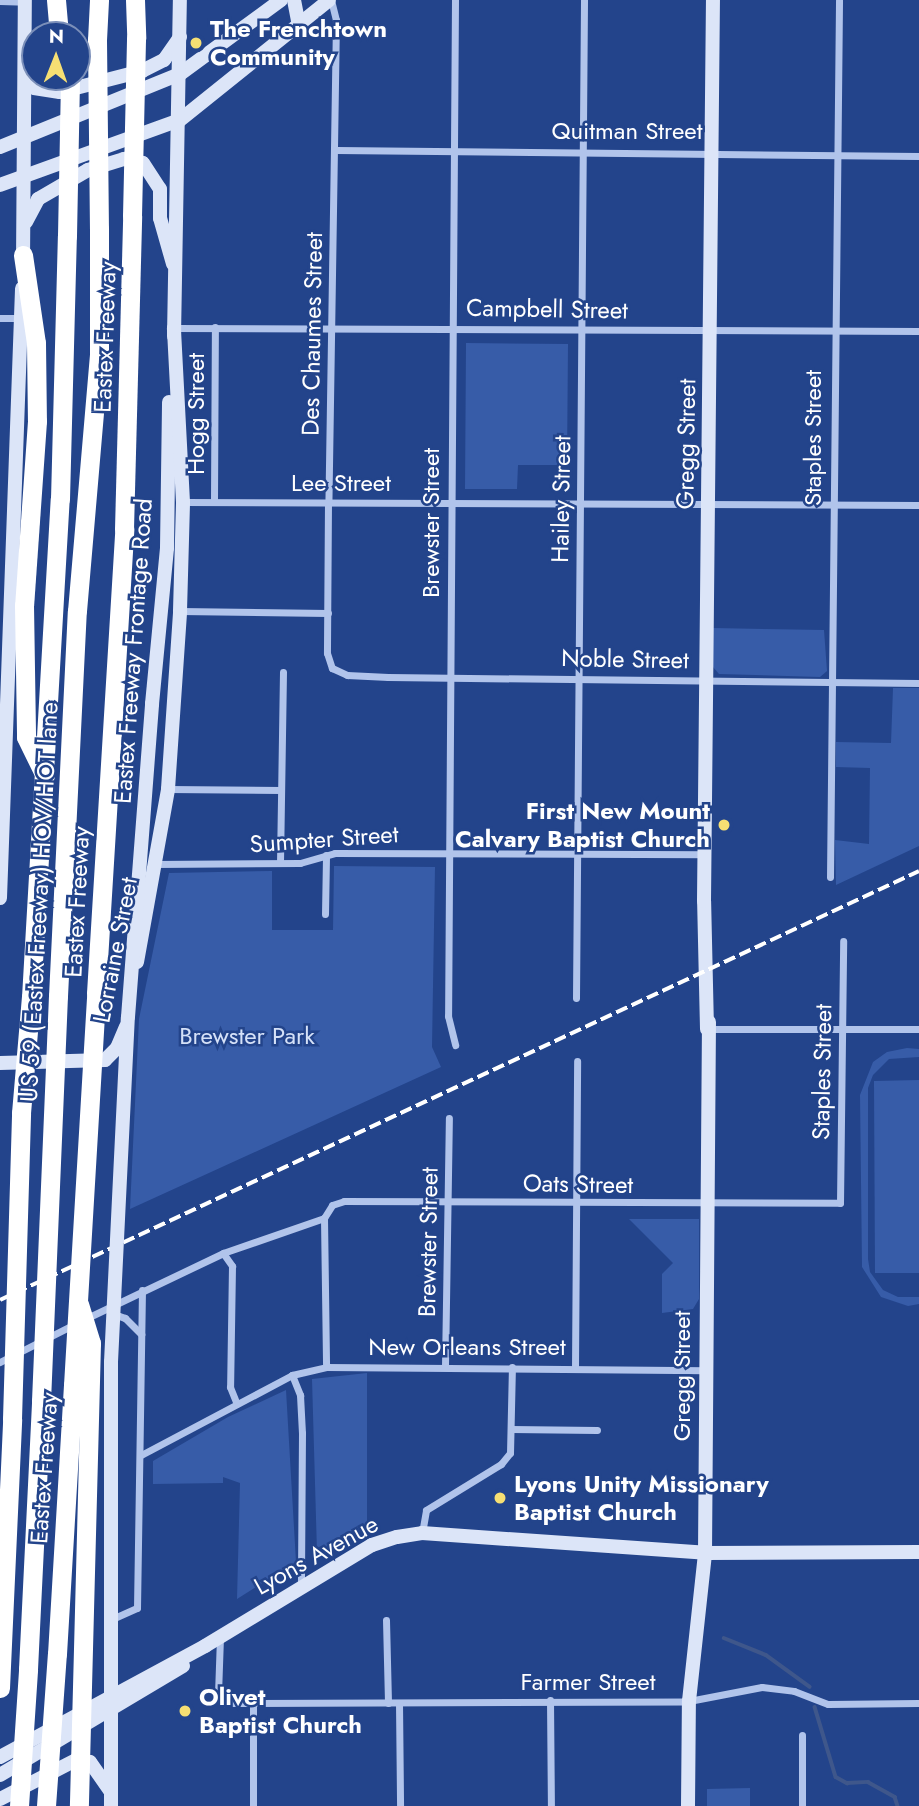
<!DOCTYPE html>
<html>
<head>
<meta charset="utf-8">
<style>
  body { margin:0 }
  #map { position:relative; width:919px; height:1806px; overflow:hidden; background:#23448b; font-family:Jost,sans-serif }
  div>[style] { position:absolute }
  .green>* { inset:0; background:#375ca8 }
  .stream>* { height:3.5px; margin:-1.75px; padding:0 1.75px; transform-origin:1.75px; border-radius:1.75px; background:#3f578b }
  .street>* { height:7px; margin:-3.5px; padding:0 3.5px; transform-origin:3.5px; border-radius:3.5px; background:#b1c4eb }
  .secondary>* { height:14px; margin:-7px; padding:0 7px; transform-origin:7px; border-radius:7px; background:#dce5f8 }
  .highway>* { height:19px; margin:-9.5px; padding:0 9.5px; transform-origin:9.5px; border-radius:9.5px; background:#fff }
  .rail>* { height:3.5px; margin-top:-1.75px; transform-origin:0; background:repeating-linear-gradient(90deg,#fff 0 12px,transparent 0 17px) }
  .secondary-bridge>* { height:14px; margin:-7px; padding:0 7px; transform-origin:7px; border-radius:7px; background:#dce5f8 }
  .highway-bridge>* { height:19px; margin:-9.5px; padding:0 9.5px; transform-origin:9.5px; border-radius:9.5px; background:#fff }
  .dots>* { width:19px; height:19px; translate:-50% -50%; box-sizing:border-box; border:4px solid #23448b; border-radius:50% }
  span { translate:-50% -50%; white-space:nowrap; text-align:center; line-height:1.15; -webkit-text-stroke:5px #23448b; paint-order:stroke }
  .poi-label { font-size:24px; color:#fff; font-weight:700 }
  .left { translate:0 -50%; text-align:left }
  .right { translate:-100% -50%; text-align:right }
  .street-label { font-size:24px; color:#fff }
  .park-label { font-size:24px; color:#d5e1f8 }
  .north { position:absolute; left:21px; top:21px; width:70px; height:70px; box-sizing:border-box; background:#23448b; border:2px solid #7b8fb9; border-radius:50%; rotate:1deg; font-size:19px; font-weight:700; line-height:28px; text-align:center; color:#fff }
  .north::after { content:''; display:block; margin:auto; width:24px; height:32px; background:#f6df73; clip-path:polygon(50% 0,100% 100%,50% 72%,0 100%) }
</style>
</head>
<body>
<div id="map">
  <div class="green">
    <i style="clip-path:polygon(466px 343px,568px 344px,567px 465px,518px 465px,517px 489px,465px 489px)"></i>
    <i style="clip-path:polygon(713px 628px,824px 630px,827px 671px,820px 677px,719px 674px,713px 667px)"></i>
    <i style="clip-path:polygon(893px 688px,919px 688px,919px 846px,836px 885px,835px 840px,869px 844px,870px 768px,836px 767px,836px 742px,891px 743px)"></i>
    <i style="clip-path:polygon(334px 866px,435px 867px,432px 1047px,441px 1067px,130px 1209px,139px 1019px,169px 873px,272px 871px,272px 930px,333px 930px)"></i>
    <i style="clip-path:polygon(907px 1048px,919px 1049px,919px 1057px,889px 1059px,873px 1075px,868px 1088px,868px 1259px,870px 1272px,883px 1290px,898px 1297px,919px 1297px,919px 1304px,908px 1306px,881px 1297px,862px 1267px,860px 1095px,873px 1062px,887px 1052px)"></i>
    <i style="clip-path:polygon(919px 1080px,919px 1273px,875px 1273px,874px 1081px)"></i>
    <i style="clip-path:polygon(629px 1219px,699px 1219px,699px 1299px,693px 1309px,662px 1313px,662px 1274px,673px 1263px)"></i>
    <i style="clip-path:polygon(367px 1373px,367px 1529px,317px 1552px,312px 1379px)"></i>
    <i style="clip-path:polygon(286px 1390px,296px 1562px,237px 1599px,240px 1483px,223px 1477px,223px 1483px,153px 1484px,153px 1461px,228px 1417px)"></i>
    <i style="clip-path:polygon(750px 1788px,750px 1806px,707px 1806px,707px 1789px)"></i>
  </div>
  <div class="stream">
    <i style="left:724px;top:1638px;width:45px;rotate:22deg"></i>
    <i style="left:766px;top:1655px;width:54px;rotate:36deg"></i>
    <i style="left:815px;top:1707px;width:73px;rotate:73.3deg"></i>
    <i style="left:836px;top:1777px;width:13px;rotate:29deg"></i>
    <i style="left:847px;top:1783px;width:21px;rotate:-3deg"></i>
    <i style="left:868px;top:1782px;width:31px;rotate:29deg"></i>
    <i style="left:895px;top:1797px;width:9px;rotate:72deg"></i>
  </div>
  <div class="street">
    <i style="left:331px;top:0;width:21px;rotate:76deg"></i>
    <i style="left:336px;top:20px;width:483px;rotate:90.9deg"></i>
    <i style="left:328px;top:503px;width:150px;rotate:90.4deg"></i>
    <i style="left:327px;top:653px;width:16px;rotate:72deg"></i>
    <i style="left:332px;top:668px;width:17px;rotate:25deg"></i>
    <i style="left:347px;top:675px;width:41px;rotate:2.8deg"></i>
    <i style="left:388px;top:677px;width:531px;rotate:0.65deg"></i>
    <i style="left:455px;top:0;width:1016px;rotate:90.39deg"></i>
    <i style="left:448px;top:1016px;width:30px;rotate:76deg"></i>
    <i style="left:0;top:1px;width:25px;rotate:2deg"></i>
    <i style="left:336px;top:150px;width:583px;rotate:0.59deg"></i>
    <i style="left:0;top:318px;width:20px"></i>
    <i style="left:174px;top:328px;width:745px;rotate:0.23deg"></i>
    <i style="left:214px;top:501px;width:174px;rotate:-89.7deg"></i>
    <i style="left:184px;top:502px;width:735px;rotate:0.23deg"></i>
    <i style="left:180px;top:611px;width:148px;rotate:0.8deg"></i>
    <i style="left:168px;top:789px;width:113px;rotate:0.5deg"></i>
    <i style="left:280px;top:863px;width:191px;rotate:-89.1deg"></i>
    <i style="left:155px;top:864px;width:145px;rotate:-0.4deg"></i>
    <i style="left:300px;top:863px;width:36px;rotate:-16deg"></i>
    <i style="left:335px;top:853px;width:371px;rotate:0.2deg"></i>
    <i style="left:830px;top:877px;width:877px;rotate:-89.41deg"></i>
    <i style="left:325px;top:914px;width:59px;rotate:-89deg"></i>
    <i style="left:576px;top:998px;width:998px;rotate:-89.54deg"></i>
    <i style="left:708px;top:1029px;width:211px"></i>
    <i style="left:324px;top:1218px;width:15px;rotate:-58deg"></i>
    <i style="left:332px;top:1205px;width:13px;rotate:-18deg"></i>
    <i style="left:344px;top:1201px;width:496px;rotate:0.2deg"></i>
    <i style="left:840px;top:1203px;width:262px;rotate:-89.3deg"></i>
    <i style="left:324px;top:1218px;width:149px;rotate:89.2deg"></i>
    <i style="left:223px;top:1253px;width:16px;rotate:55deg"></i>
    <i style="left:232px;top:1266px;width:121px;rotate:90.9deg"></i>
    <i style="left:230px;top:1387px;width:18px;rotate:68deg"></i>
    <i style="left:111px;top:1313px;width:15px;rotate:20deg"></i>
    <i style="left:125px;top:1318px;width:23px;rotate:45deg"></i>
    <i style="left:87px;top:1318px;width:151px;rotate:-25.5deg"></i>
    <i style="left:223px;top:1253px;width:107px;rotate:-19.1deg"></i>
    <i style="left:0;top:1362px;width:82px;rotate:-26.9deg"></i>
    <i style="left:445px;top:1366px;width:248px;rotate:-89.1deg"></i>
    <i style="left:575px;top:1368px;width:307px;rotate:-89.6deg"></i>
    <i style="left:292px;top:1375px;width:22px;rotate:68deg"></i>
    <i style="left:300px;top:1395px;width:38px;rotate:87deg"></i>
    <i style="left:302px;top:1433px;width:153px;rotate:90.4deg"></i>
    <i style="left:511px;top:1429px;width:86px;rotate:0.7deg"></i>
    <i style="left:141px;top:1455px;width:171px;rotate:-27.9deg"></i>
    <i style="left:292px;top:1375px;width:35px;rotate:-13deg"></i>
    <i style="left:326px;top:1367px;width:379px;rotate:0.5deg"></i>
    <i style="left:422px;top:1533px;width:23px;rotate:-80deg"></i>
    <i style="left:426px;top:1510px;width:88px;rotate:-31.5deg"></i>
    <i style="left:501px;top:1464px;width:14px;rotate:-51deg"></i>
    <i style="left:510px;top:1453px;width:86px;rotate:-88.7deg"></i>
    <i style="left:112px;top:1619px;width:27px;rotate:-24deg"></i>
    <i style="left:137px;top:1608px;width:318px;rotate:-89.1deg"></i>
    <i style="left:386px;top:1620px;width:83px;rotate:88.6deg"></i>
    <i style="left:220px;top:1637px;width:57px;rotate:92deg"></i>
    <i style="left:218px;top:1694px;width:11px;rotate:56deg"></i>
    <i style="left:224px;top:1703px;width:465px;rotate:-0.2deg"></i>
    <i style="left:689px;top:1701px;width:74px;rotate:-10.9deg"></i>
    <i style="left:762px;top:1687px;width:32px;rotate:7deg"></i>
    <i style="left:794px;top:1691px;width:36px;rotate:21deg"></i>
    <i style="left:828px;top:1704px;width:91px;rotate:-0.6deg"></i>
    <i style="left:550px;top:1700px;width:106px;rotate:89.5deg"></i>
    <i style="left:253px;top:1703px;width:103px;rotate:90deg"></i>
    <i style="left:399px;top:1703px;width:103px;rotate:89.4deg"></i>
    <i style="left:802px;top:1735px;width:71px;rotate:90deg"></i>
  </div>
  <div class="secondary">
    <i style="left:294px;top:0;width:25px;rotate:79deg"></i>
    <i style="left:25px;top:70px;width:20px;rotate:63deg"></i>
    <i style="left:34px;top:88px;width:26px;rotate:9deg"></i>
    <i style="left:60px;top:92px;width:85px;rotate:-14.4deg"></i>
    <i style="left:142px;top:71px;width:25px;rotate:-27deg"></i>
    <i style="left:164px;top:60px;width:28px;rotate:-55deg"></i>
    <i style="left:0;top:147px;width:194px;rotate:-22.1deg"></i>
    <i style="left:180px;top:74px;width:125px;rotate:-36.2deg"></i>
    <i style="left:0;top:185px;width:191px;rotate:-19.9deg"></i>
    <i style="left:180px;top:120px;width:191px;rotate:-38.8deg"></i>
    <i style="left:26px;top:222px;width:26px;rotate:-62deg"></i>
    <i style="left:38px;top:199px;width:58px;rotate:-30.1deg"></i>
    <i style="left:88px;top:170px;width:38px;rotate:-17deg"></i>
    <i style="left:124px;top:159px;width:19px;rotate:12deg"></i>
    <i style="left:143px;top:163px;width:31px;rotate:57deg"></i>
    <i style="left:160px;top:189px;width:29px;rotate:90deg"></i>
    <i style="left:160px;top:218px;width:48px;rotate:74.2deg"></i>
    <i style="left:23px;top:264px;width:264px;rotate:-89.6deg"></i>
    <i style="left:174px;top:336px;width:336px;rotate:-89deg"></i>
    <i style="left:152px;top:704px;width:157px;rotate:-84.5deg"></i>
    <i style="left:167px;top:548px;width:146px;rotate:-89.2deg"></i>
    <i style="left:0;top:898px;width:610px;rotate:-87.93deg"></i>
    <i style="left:137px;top:962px;width:176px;rotate:-79.8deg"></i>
    <i style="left:168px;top:789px;width:178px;rotate:-86.1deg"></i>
    <i style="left:180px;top:611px;width:109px;rotate:-88.4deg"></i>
    <i style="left:183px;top:502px;width:174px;rotate:-93deg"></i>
    <i style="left:707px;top:1029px;width:128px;rotate:-91.3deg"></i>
    <i style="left:704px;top:901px;width:901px;rotate:-89.43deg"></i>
    <i style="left:0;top:1063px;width:105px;rotate:-1.6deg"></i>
    <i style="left:105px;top:1060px;width:17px;rotate:-45deg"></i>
    <i style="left:117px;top:1048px;width:23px;rotate:-67deg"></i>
    <i style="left:0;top:1757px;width:233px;rotate:-28.4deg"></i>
    <i style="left:205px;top:1646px;width:195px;rotate:-31.2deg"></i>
    <i style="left:372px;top:1545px;width:26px;rotate:-18deg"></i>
    <i style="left:397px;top:1537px;width:25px;rotate:-9deg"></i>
    <i style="left:422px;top:1533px;width:284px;rotate:4deg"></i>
    <i style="left:705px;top:1553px;width:214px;rotate:-0.3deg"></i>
    <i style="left:0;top:1775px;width:213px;rotate:-30.8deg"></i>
    <i style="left:0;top:1799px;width:85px;rotate:-27.2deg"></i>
    <i style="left:76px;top:1760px;width:14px;rotate:8deg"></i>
    <i style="left:90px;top:1762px;width:35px;rotate:55deg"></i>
    <i style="left:111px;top:1806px;width:444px;rotate:-90deg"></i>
    <i style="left:688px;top:1806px;width:105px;rotate:-89.5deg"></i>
    <i style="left:689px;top:1701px;width:149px;rotate:-83.8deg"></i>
    <i style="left:705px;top:1553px;width:531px;rotate:-89.57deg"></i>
  </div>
  <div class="highway">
    <i style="left:56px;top:0;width:35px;rotate:85deg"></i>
    <i style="left:135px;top:0;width:38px;rotate:88deg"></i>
    <i style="left:97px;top:40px;width:40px;rotate:-87.1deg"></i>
    <i style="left:23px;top:255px;width:89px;rotate:81.6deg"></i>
    <i style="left:36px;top:343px;width:78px;rotate:89.3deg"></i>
    <i style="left:37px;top:421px;width:184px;rotate:94deg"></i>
    <i style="left:24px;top:605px;width:132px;rotate:89.1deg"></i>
    <i style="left:26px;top:737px;width:43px;rotate:64deg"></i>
    <i style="left:96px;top:993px;width:465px;rotate:-86.5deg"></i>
    <i style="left:124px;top:529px;width:313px;rotate:-88.5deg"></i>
    <i style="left:58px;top:996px;width:385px;rotate:-87.2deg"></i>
    <i style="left:77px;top:611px;width:257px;rotate:-85.1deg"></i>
    <i style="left:99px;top:355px;width:126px;rotate:-90deg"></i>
    <i style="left:31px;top:997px;width:499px;rotate:-86.7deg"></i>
    <i style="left:60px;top:499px;width:263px;rotate:-88.5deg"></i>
    <i style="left:57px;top:1654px;width:269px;rotate:-86.6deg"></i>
    <i style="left:28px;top:1669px;width:268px;rotate:-87.2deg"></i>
    <i style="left:0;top:1688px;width:269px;rotate:-87.4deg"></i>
  </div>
  <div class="rail">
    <i style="left:0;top:1300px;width:1014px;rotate:-25.02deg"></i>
  </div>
  <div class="secondary-bridge">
    <i style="left:111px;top:1362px;width:345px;rotate:-87.2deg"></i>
    <i style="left:128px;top:1017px;width:314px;rotate:-85.6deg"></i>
  </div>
  <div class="highway-bridge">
    <i style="left:97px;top:40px;width:189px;rotate:89.4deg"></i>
    <i style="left:132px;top:216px;width:178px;rotate:-88.7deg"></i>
    <i style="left:67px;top:236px;width:159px;rotate:-88.9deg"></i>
    <i style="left:79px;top:1304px;width:41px;rotate:72.9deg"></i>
    <i style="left:91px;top:1343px;width:463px;rotate:91.5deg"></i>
    <i style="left:73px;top:1385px;width:393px;rotate:-86.6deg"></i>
    <i style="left:41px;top:1401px;width:405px;rotate:-87.6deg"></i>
    <i style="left:12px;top:1419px;width:306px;rotate:-88.3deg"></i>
    <i style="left:21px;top:1113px;width:116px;rotate:-85.1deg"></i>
    <i style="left:19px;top:1806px;width:137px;rotate:-86.2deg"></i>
    <i style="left:46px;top:1806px;width:152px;rotate:-85.9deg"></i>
  </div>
  <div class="dots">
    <i style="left:196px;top:43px;background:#f6df73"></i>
    <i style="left:724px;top:825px;background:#f6df73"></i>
    <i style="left:500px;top:1498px;background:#f6df73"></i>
    <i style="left:185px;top:1711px;background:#f6df73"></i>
  </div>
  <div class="poi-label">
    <span class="left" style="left:210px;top:43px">The Frenchtown<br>Community</span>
    <span class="right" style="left:710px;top:825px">First New Mount<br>Calvary Baptist Church</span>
    <span class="left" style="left:514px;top:1498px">Lyons Unity Missionary<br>Baptist Church</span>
    <span class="left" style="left:199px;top:1711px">Olivet<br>Baptist Church</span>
  </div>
  <div class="street-label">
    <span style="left:627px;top:131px">Quitman Street</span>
    <span style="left:547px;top:309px;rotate:1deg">Campbell Street</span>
    <span style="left:312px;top:334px;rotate:-89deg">Des Chaumes Street</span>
    <span style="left:105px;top:337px;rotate:-88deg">Eastex Freeway</span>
    <span style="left:196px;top:414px;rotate:-90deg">Hogg Street</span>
    <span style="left:813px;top:438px;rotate:-90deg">Staples Street</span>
    <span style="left:686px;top:444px;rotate:-89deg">Gregg Street</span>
    <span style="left:341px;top:483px">Lee Street</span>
    <span style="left:561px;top:499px;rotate:-89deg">Hailey Street</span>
    <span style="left:431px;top:523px;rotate:-90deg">Brewster Street</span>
    <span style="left:133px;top:651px;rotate:-86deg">Eastex Freeway Frontage Road</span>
    <span style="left:625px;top:659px;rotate:1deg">Noble Street</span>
    <span style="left:324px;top:839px;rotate:-4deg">Sumpter Street</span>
    <span style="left:39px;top:902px;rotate:-87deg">US 59 (Eastex Freeway) HOV/HOT lane</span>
    <span style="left:77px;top:902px;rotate:-87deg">Eastex Freeway</span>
    <span style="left:115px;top:950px;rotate:-79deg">Lorraine Street</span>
    <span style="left:822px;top:1072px;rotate:-89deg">Staples Street</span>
    <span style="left:578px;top:1184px;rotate:1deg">Oats Street</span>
    <span style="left:428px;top:1242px;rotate:-89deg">Brewster Street</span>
    <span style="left:467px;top:1347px">New Orleans Street</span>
    <span style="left:682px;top:1376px;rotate:-90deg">Gregg Street</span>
    <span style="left:44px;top:1468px;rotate:-86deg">Eastex Freeway</span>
    <span style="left:316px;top:1555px;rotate:-29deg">Lyons Avenue</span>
    <span style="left:588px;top:1682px">Farmer Street</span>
  </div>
  <div class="park-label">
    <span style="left:247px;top:1036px">Brewster Park</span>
  </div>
  <div class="north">N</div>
</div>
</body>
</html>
